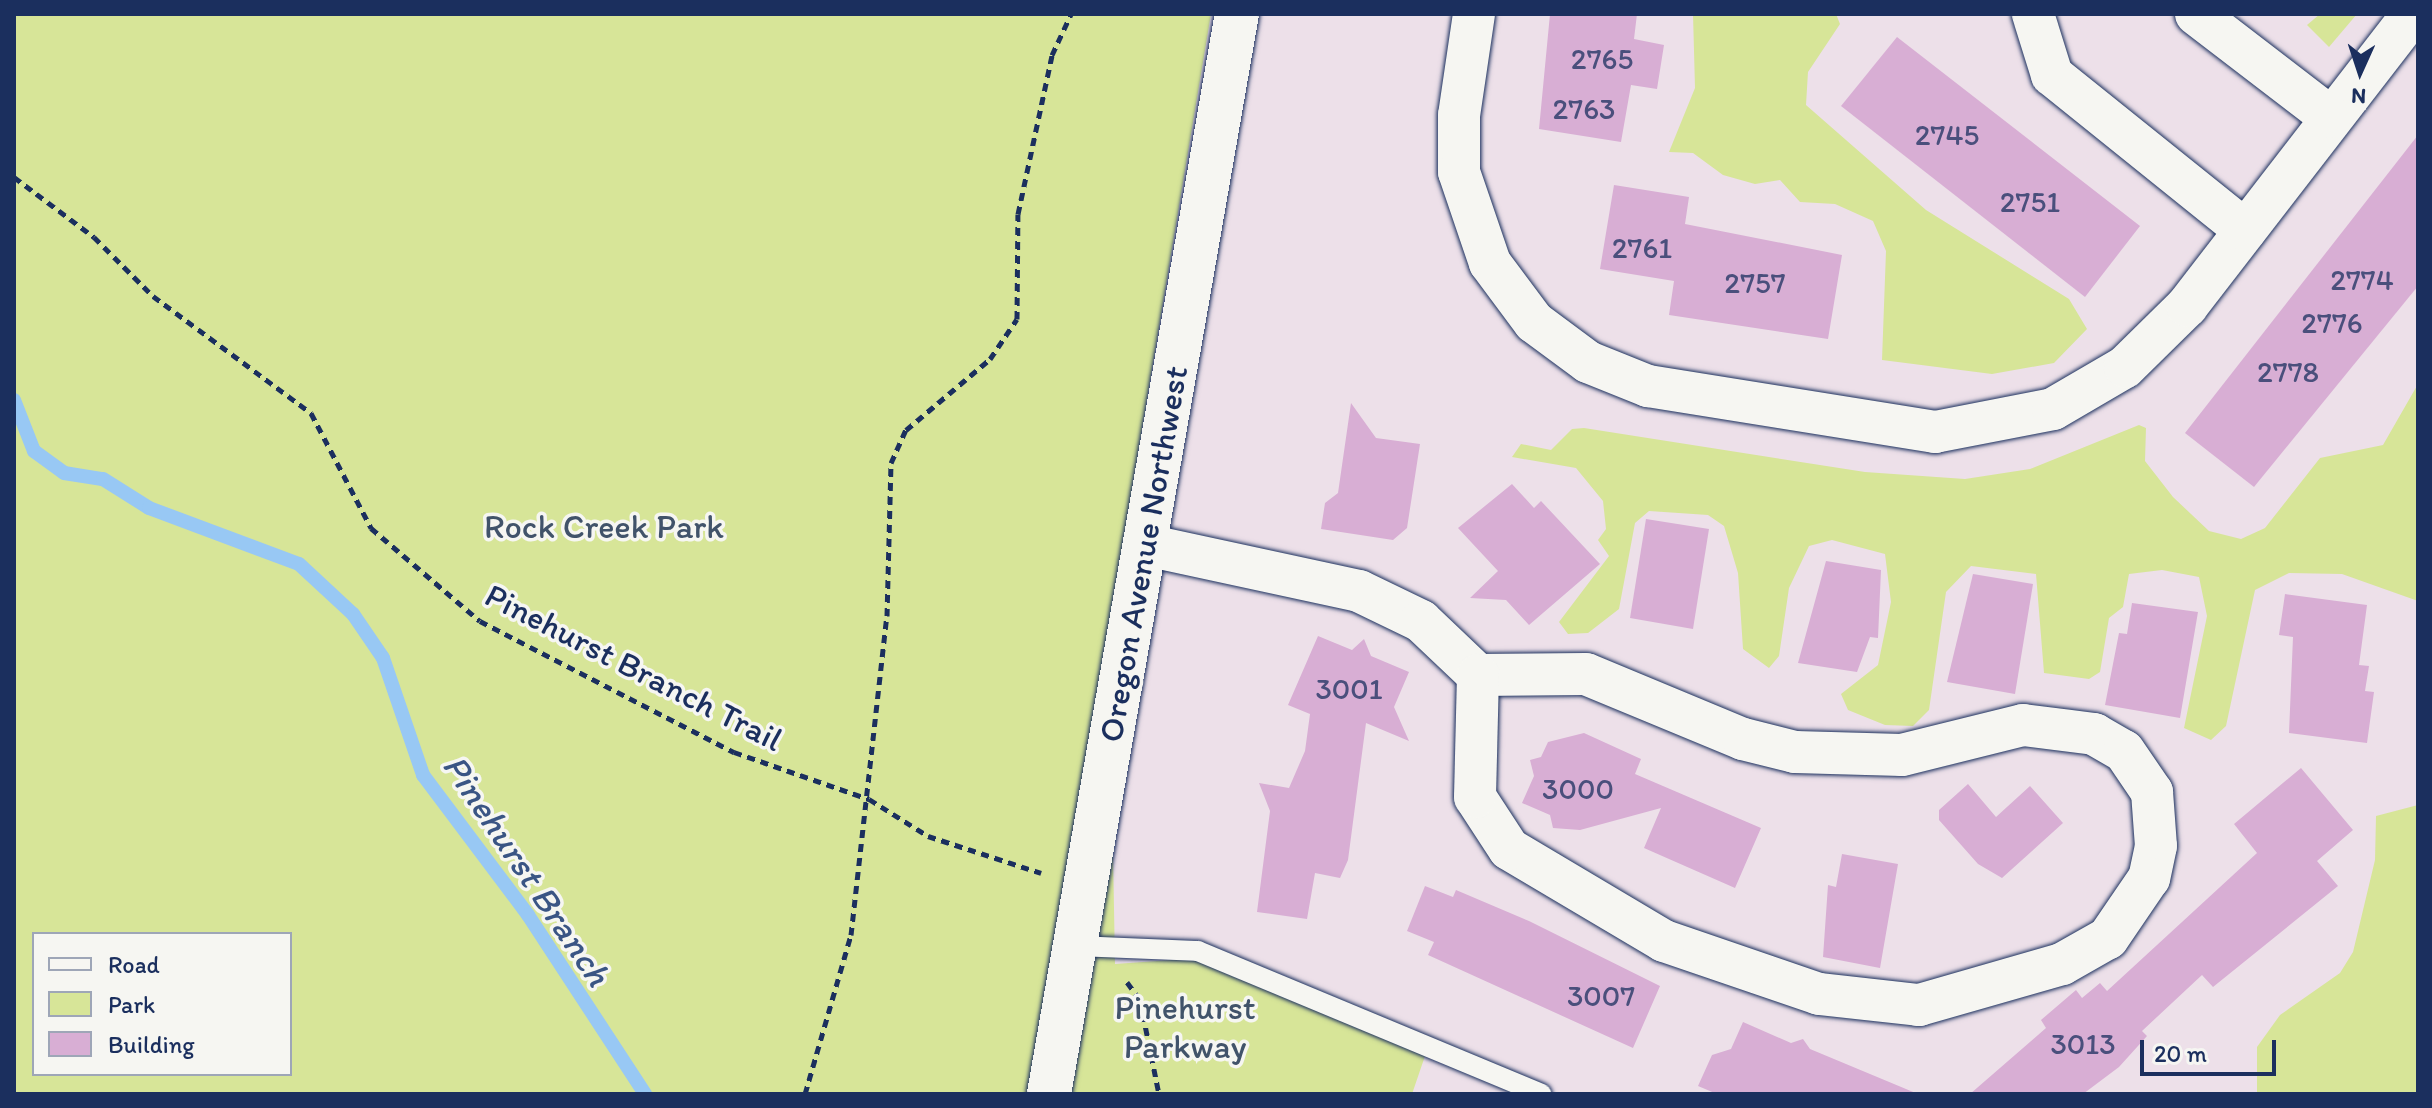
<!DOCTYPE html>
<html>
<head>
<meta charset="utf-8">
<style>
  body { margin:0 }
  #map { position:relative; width:2432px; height:1108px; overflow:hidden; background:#ede0e9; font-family:Itim,sans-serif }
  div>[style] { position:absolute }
  .green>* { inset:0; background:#d7e598 }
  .stream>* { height:14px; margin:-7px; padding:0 7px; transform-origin:7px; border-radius:7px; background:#98c8f4 }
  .building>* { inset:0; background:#d8aed4 }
  .path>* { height:5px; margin-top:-2.5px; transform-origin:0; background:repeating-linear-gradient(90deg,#1b2f5e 0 8px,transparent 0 14px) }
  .roads { filter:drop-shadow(0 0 2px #1b2f5e) drop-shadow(0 0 2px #1b2f5e) }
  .service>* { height:20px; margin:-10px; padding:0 10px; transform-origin:10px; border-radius:10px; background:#f6f6f2 }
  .minor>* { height:42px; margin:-21px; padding:0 21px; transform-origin:21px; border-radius:21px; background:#f6f6f2 }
  .tertiary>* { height:44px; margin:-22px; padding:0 22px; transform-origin:22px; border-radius:22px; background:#f6f6f2 }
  span { translate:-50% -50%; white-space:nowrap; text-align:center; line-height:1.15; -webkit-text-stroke:7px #f6f6f2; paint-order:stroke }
  .number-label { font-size:30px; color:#4a4f7c }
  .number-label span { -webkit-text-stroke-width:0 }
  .park-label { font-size:34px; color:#41536a }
  .street-label { font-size:34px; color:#1b2f5e }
  .water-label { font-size:36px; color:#3a5584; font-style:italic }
  .frame { position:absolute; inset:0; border:16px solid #1b2f5e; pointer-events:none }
  .legend { position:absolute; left:32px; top:932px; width:260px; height:144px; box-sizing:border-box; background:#f6f6f2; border:2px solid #9ea6b7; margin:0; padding:10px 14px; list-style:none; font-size:24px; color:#1b2f5e }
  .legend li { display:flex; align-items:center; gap:16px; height:40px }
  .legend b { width:40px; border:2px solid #9ea6b7 }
  .north { position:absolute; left:2320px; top:32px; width:80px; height:80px; -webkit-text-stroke:6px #f6f6f2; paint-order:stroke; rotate:183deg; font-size:22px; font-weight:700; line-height:32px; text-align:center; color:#1b2f5e }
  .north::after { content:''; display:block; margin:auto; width:28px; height:36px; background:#1b2f5e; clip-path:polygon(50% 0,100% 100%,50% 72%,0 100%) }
  .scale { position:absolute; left:2140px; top:1040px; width:136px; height:36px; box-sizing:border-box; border:4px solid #1b2f5e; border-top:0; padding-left:10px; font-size:24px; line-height:28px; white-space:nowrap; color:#1b2f5e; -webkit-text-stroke:6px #f6f6f2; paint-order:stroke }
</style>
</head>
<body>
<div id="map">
  <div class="green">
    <i style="clip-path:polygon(evenodd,14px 14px,1211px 14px,1109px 628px,1115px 964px,1199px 958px,1425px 1056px,1412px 1094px,14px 1094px,14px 14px,34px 934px,290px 934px,290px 1074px,34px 1074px,34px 934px)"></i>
    <i style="clip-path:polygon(1693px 14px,1836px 14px,1840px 24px,1808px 72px,1806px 105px,1926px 210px,2069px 299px,2087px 329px,2054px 363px,1992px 374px,1882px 360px,1886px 251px,1873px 221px,1835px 204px,1800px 202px,1780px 180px,1755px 184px,1723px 175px,1693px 153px,1669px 152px,1695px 88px)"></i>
    <i style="clip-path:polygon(2320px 14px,2357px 14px,2329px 47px,2307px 25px)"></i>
    <i style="clip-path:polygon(2418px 384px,2418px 601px,2342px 574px,2289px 573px,2255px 590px,2226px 726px,2211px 740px,2184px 728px,2207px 616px,2199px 577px,2162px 570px,2129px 574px,2123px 607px,2109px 618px,2100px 672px,2089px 679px,2044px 673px,2036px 574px,1971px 566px,1946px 592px,1929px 710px,1913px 726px,1885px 725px,1848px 710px,1841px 694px,1878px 665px,1891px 602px,1885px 554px,1832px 540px,1809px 546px,1789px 588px,1779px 656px,1769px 668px,1743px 649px,1738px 573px,1724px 526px,1708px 515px,1649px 511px,1635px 523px,1619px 609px,1588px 633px,1568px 634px,1559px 622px,1609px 556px,1598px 540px,1606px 529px,1603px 501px,1576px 468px,1512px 457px,1521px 444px,1551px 450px,1572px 429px,1584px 428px,1865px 472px,1965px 479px,2030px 469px,2139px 425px,2146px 428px,2145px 461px,2173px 497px,2209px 531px,2241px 539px,2265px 528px,2320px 458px,2383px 445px)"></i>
    <i style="clip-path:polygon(2418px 805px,2418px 1094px,2257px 1094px,2257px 1047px,2280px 1015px,2340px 973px,2353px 952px,2375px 860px,2376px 816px)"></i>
  </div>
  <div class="stream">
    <i style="left:14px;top:400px;width:55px;rotate:68.6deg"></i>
    <i style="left:34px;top:451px;width:37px;rotate:36deg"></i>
    <i style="left:64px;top:473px;width:39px;rotate:9deg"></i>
    <i style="left:103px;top:479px;width:54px;rotate:32.2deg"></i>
    <i style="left:149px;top:508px;width:160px;rotate:20.5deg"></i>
    <i style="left:299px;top:564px;width:74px;rotate:42.8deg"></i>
    <i style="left:353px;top:614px;width:53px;rotate:55.7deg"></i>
    <i style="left:383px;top:658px;width:124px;rotate:71.1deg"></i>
    <i style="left:423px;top:775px;width:175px;rotate:53.1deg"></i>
    <i style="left:528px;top:915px;width:214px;rotate:56.8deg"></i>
  </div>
  <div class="building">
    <i style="clip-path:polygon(1550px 14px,1637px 14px,1634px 39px,1664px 45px,1657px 89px,1631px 85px,1621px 142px,1539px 129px)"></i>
    <i style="clip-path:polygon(1897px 37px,2140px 226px,2085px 297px,1841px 106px)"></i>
    <i style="clip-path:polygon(2418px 135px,2418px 286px,2254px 487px,2185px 433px)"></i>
    <i style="clip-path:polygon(1614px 185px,1689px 197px,1685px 224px,1842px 255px,1828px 339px,1669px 315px,1674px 281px,1600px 269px)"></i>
    <i style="clip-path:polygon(1351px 403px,1376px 438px,1420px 444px,1407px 528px,1393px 540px,1321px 529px,1325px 503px,1338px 493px)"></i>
    <i style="clip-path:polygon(1512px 484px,1534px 508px,1541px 501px,1600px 564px,1529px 625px,1506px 600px,1470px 598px,1498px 571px,1458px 528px)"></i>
    <i style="clip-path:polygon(1646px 519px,1709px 529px,1693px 629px,1630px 618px)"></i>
    <i style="clip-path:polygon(1826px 561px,1881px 570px,1878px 638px,1870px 637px,1857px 672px,1798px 663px)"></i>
    <i style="clip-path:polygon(1973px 574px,2033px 584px,2015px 694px,1947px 682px)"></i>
    <i style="clip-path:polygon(2285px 594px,2367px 605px,2359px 665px,2369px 666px,2365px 691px,2374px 692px,2367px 743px,2289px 733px,2293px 637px,2279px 635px)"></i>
    <i style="clip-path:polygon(2132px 603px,2198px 612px,2180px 718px,2105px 705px,2119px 633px,2127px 634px)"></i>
    <i style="clip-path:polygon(1318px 636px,1352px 650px,1364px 639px,1371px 656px,1409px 672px,1394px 707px,1409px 741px,1366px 723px,1348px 860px,1340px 878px,1315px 873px,1307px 919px,1257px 912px,1270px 811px,1259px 783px,1289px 788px,1305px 751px,1310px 714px,1288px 705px)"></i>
    <i style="clip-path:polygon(1584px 733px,1641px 759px,1635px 774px,1761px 828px,1735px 888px,1644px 848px,1661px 808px,1580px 830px,1553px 828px,1550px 815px,1522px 803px,1534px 776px,1530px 760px,1541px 757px,1548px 742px)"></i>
    <i style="clip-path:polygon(2301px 768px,2353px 830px,2317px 861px,2338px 886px,2213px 987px,2202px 975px,2142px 1031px,2147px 1036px,2119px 1067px,2083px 1094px,1970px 1094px,2046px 1028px,2041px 1020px,2076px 990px,2082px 998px,2100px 983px,2107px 991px,2257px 853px,2234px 824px)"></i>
    <i style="clip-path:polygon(1968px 784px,1996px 817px,2030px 786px,2063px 823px,2002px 878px,1978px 864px,1939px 820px,1939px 810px)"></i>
    <i style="clip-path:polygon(1842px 854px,1898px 864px,1880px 968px,1823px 957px,1828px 885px,1836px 887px)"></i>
    <i style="clip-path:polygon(1425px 886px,1453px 897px,1456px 890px,1529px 921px,1660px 986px,1633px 1048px,1428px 955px,1434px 942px,1407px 931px)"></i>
    <i style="clip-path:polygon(1743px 1022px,1791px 1043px,1803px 1039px,1810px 1049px,1918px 1094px,1717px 1094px,1698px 1086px,1712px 1055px,1731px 1049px)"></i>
  </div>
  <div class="path">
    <i style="left:14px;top:177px;width:100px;rotate:36.9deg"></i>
    <i style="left:94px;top:237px;width:83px;rotate:45deg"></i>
    <i style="left:153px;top:296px;width:197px;rotate:36.5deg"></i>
    <i style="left:311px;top:413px;width:130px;rotate:62.4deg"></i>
    <i style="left:371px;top:528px;width:143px;rotate:40.5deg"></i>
    <i style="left:480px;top:621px;width:286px;rotate:27.3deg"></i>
    <i style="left:734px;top:752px;width:143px;rotate:19.2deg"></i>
    <i style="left:869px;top:799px;width:70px;rotate:32.1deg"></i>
    <i style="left:928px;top:836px;width:119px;rotate:18.1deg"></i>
    <i style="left:1127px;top:982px;width:22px;rotate:54deg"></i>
    <i style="left:1140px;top:1000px;width:96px;rotate:78.6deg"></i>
    <i style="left:805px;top:1094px;width:166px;rotate:-73.9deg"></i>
    <i style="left:851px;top:935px;width:321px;rotate:-83.6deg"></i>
    <i style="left:887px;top:616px;width:153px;rotate:-88.5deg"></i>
    <i style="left:891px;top:463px;width:36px;rotate:-66deg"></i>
    <i style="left:906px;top:430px;width:110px;rotate:-40.2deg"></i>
    <i style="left:990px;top:359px;width:48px;rotate:-56deg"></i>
    <i style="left:1017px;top:319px;width:105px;rotate:-89.5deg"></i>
    <i style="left:1018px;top:214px;width:163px;rotate:-77.9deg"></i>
    <i style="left:1052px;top:55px;width:45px;rotate:-65.1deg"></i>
  </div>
  <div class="roads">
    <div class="service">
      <i style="left:1074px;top:946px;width:124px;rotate:2.3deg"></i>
      <i style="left:1198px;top:951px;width:372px;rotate:22.6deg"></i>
    </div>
    <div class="minor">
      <i style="left:1474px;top:14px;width:102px;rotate:98.4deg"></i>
      <i style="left:1459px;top:115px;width:57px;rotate:90deg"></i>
      <i style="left:1459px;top:172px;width:96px;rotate:71.2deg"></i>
      <i style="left:1490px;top:263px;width:74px;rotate:53.3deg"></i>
      <i style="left:1534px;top:322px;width:67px;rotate:36.5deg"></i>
      <i style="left:1588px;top:362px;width:65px;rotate:21.8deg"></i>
      <i style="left:1648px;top:386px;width:291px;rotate:9.1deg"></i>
      <i style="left:1935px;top:432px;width:120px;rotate:-11deg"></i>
      <i style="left:2053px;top:409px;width:83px;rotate:-30.3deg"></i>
      <i style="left:2125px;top:367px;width:87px;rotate:-44.5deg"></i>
      <i style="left:2187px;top:306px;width:369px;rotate:-52.3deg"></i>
      <i style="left:2033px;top:14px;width:64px;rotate:72.7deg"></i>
      <i style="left:2052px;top:75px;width:248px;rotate:38.8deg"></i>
      <i style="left:2196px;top:14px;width:169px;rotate:37.5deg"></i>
      <i style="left:1146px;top:545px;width:218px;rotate:12.2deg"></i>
      <i style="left:1359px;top:591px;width:69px;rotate:25.8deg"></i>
      <i style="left:1421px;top:621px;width:79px;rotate:43.5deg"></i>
      <i style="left:1478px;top:675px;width:108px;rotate:-0.5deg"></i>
      <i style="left:1586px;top:674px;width:170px;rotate:22.5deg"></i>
      <i style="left:1743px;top:739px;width:54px;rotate:14deg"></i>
      <i style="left:1795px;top:752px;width:107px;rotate:1.6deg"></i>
      <i style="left:1902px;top:755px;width:125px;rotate:-13.9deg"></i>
      <i style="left:2023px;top:725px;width:72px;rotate:7.2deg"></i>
      <i style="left:2094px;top:734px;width:34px;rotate:30deg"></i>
      <i style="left:2124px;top:751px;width:50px;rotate:55.7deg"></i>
      <i style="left:2152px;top:792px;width:54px;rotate:85.8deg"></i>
      <i style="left:2156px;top:846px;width:33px;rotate:102deg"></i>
      <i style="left:2149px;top:878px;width:73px;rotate:124.3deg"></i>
      <i style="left:2108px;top:938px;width:53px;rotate:150.5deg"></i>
      <i style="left:2062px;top:964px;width:149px;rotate:164deg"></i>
      <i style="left:1919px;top:1005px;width:101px;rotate:-173.7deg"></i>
      <i style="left:1819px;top:994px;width:164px;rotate:-161.1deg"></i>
      <i style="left:1664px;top:941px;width:180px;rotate:-149.3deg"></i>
      <i style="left:1509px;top:849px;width:62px;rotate:-123.2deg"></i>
      <i style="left:1475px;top:797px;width:122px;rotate:-88.6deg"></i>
    </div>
    <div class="tertiary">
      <i style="left:1049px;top:1094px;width:1096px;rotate:-80.13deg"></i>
    </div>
  </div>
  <div class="number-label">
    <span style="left:1602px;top:59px">2765</span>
    <span style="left:1584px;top:109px">2763</span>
    <span style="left:1947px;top:135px">2745</span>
    <span style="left:2030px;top:202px">2751</span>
    <span style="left:1642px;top:248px">2761</span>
    <span style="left:2362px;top:280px">2774</span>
    <span style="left:1755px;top:283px">2757</span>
    <span style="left:2332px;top:323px">2776</span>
    <span style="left:2288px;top:372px">2778</span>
    <span style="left:1349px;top:689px">3001</span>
    <span style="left:1578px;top:789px">3000</span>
    <span style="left:1601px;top:996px">3007</span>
    <span style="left:2083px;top:1044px">3013</span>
  </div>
  <div class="park-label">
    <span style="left:604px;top:527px">Rock Creek Park</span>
    <span style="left:1185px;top:1027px">Pinehurst<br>Parkway</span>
  </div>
  <div class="street-label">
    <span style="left:1143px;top:554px;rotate:-80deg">Oregon Avenue Northwest</span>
    <span style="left:634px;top:667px;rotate:27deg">Pinehurst Branch Trail</span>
  </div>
  <div class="water-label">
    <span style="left:527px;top:870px;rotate:56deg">Pinehurst Branch</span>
  </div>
  <div class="frame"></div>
  <ul class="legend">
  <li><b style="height:10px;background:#f6f6f2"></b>Road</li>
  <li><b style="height:22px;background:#d7e598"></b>Park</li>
  <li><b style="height:22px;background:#d8aed4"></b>Building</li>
  </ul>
  <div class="north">N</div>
  <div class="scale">20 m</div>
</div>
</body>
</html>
